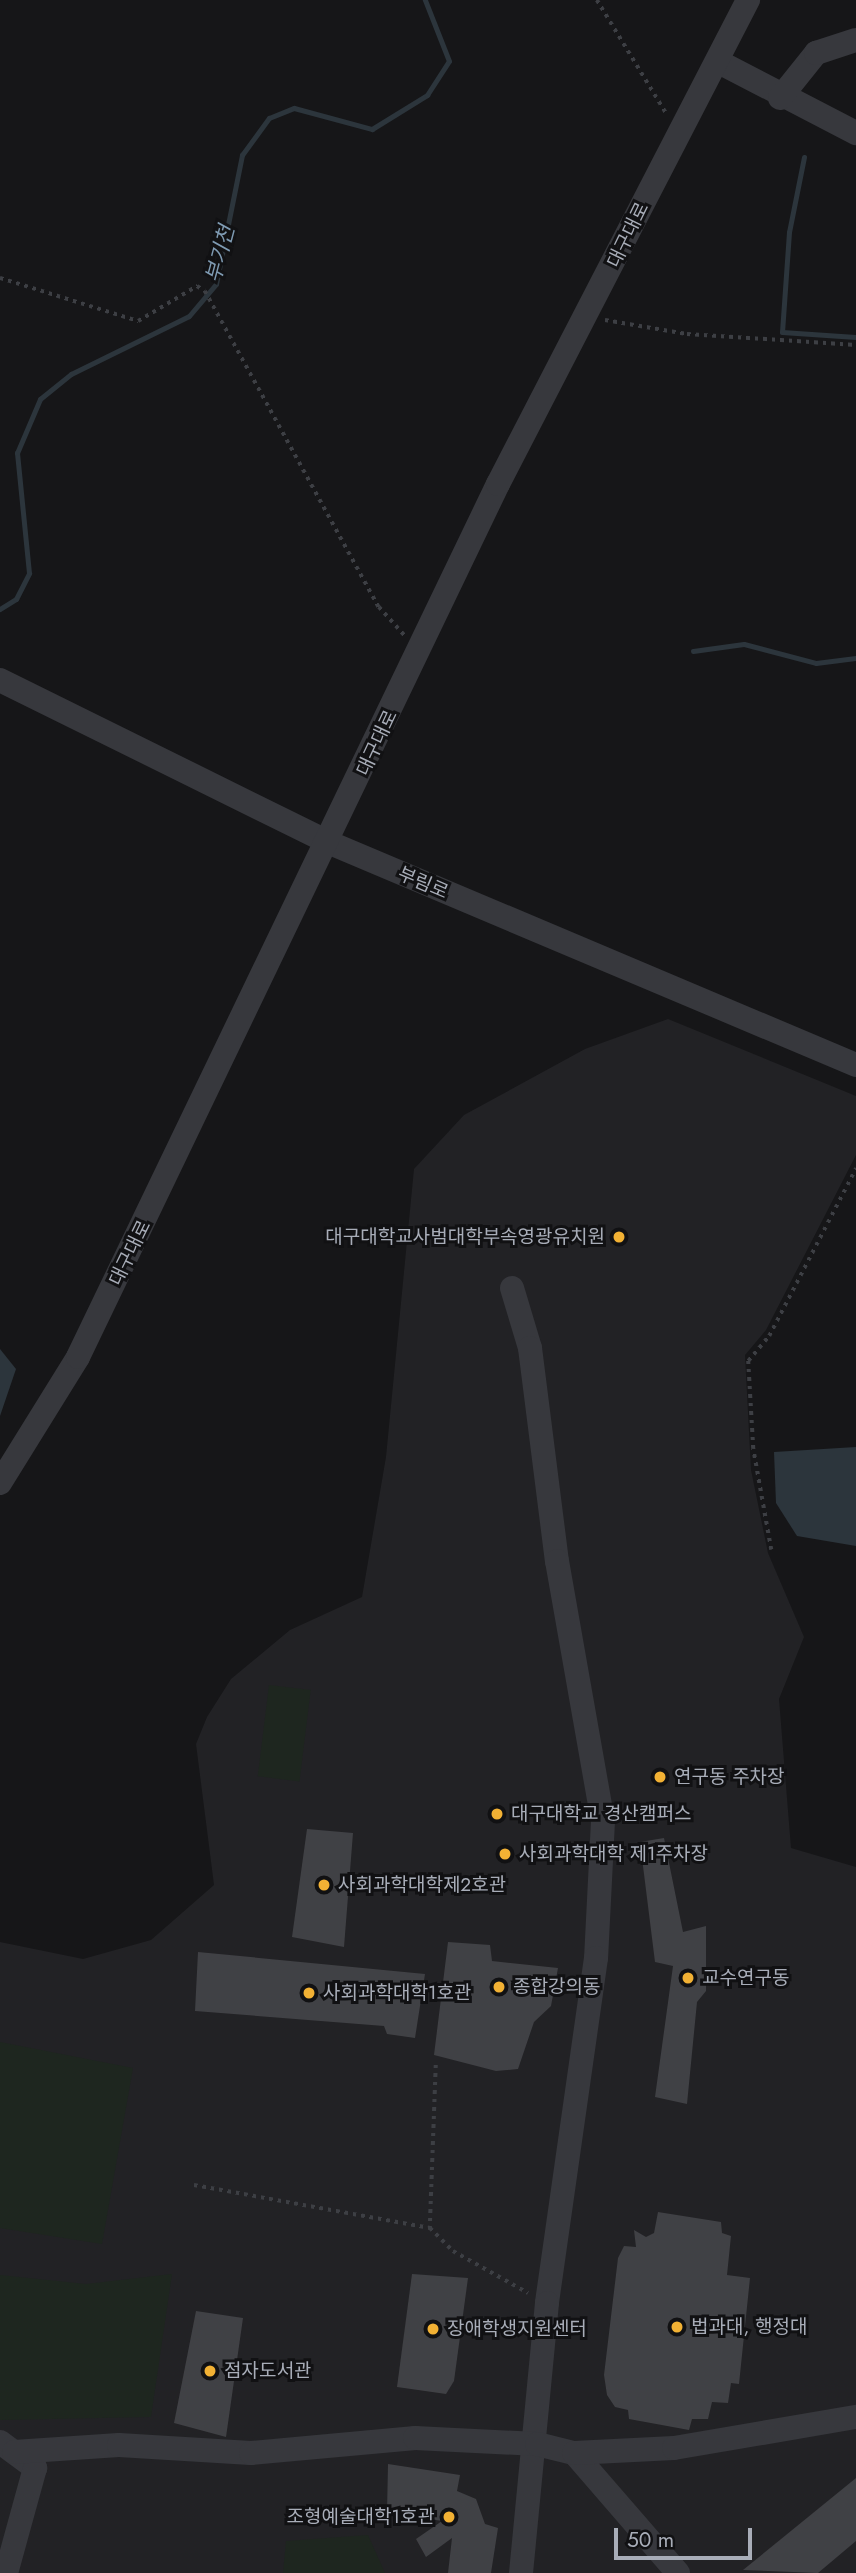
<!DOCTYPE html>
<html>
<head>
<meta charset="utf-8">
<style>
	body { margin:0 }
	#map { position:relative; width:856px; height:2573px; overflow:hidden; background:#161618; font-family:Jost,"Noto Sans KR",sans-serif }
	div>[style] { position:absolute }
	.built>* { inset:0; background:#222225 }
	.green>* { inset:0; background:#1e261f; transform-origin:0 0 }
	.water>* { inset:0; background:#2c353c }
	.stream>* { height:5px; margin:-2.5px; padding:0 2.5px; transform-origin:2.5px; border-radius:2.5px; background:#2c353c }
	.building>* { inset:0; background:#404145 }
	.path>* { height:3.5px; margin-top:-1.75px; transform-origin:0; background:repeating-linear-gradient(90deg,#3d3f44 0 3.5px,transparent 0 8.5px) }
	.minor>* { height:24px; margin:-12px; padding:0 12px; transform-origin:12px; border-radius:12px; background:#37383d }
	.dots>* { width:19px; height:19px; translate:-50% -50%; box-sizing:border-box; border:4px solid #111113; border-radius:50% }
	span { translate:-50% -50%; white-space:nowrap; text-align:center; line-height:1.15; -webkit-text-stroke:6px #111113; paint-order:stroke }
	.street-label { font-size:19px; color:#a8adb8 }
	.poi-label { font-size:19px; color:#a8adb8 }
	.right { translate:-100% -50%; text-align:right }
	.left { translate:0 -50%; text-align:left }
	.water-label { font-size:21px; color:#7f9bb3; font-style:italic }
	.scale { position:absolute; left:614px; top:2528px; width:138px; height:32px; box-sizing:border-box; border:4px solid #a8adb8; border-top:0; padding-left:9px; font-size:21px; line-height:24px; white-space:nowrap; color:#a8adb8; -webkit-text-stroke:5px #111113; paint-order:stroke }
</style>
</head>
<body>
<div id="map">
	<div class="built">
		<div style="clip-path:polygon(668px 1019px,856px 1096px,856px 1155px,766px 1330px,745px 1355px,751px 1470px,768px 1553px,804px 1637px,779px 1699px,791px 1848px,856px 1867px,856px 2573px,0 2573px,0 1942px,83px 1959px,151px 1940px,214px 1885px,196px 1744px,207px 1717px,231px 1679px,290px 1630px,362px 1597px,386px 1457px,414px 1169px,464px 1115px,585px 1049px)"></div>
	</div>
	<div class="green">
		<div style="left:269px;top:1685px;width:42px;height:92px;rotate:7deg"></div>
		<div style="clip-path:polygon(0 2042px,133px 2068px,102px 2244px,0 2228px)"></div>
		<div style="clip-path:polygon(172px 2274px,151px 2417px,0 2420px,0 2275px,86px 2284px)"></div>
		<div style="clip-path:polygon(368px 2535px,385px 2573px,283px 2573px,286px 2541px)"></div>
	</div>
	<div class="water">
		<div style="clip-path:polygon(0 1349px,16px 1369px,0 1416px)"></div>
		<div style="clip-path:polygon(856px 1447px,856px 1546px,797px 1536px,776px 1503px,774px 1452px)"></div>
	</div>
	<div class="stream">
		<div style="left:804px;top:157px;width:76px;rotate:101.3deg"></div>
		<div style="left:789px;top:232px;width:100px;rotate:94deg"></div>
		<div style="left:782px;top:332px;width:74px;rotate:3.9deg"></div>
		<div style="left:0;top:609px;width:19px;rotate:-32deg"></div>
		<div style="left:16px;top:599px;width:29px;rotate:-63deg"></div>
		<div style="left:29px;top:573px;width:121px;rotate:-95.7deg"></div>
		<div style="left:17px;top:453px;width:59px;rotate:-66.9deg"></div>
		<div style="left:40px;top:399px;width:40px;rotate:-39deg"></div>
		<div style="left:71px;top:374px;width:131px;rotate:-26.2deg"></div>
		<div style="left:189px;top:316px;width:42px;rotate:-49.8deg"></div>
		<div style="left:216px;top:284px;width:132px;rotate:-78.6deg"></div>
		<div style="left:242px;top:155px;width:46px;rotate:-53.9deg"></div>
		<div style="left:269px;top:118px;width:27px;rotate:-22deg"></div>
		<div style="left:294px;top:108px;width:81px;rotate:15.1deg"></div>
		<div style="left:372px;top:129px;width:65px;rotate:-31.7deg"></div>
		<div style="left:427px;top:95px;width:40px;rotate:-57.1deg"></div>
		<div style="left:449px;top:61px;width:66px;rotate:-111.5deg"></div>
		<div style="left:693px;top:651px;width:51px;rotate:-7.8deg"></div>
		<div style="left:744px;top:644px;width:74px;rotate:14.8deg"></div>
		<div style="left:816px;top:663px;width:40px;rotate:-7.1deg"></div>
	</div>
	<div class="building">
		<div style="clip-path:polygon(307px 1829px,353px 1833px,344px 1947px,292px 1937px)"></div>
		<div style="clip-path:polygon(664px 1838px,683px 1932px,706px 1926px,706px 1991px,697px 2002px,687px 2104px,655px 2097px,673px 1966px,655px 1962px,640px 1842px)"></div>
		<div style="clip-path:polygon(448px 1942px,490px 1945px,492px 1961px,558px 1968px,551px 2006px,534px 2022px,518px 2069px,496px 2071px,434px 2055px)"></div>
		<div style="clip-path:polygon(198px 1952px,425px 1974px,415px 2038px,387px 2034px,384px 2026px,195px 2011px)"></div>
		<div style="clip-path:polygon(658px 2212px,721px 2222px,722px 2233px,731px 2236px,727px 2275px,750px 2278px,739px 2384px,731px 2383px,728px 2403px,712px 2402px,708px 2419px,692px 2419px,689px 2430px,629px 2419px,628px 2410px,615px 2407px,607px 2395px,604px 2375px,618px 2258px,624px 2246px,636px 2247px,634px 2230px,646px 2237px,654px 2233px)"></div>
		<div style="clip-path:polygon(412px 2274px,468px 2278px,454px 2381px,446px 2394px,397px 2387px)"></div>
		<div style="clip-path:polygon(196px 2311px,243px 2318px,226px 2437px,174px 2423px)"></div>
		<div style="clip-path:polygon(388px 2464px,460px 2475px,457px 2491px,476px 2499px,485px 2524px,498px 2528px,491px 2573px,448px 2573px,452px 2538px,426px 2557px,416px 2539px,442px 2521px,387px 2512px)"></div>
		<div style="clip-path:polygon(856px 2478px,856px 2541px,818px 2573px,743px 2570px)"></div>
	</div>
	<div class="path">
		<div style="left:597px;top:0;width:132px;rotate:58.6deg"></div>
		<div style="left:0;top:278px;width:145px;rotate:17.3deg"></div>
		<div style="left:138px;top:321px;width:69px;rotate:-30.7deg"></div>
		<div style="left:197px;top:286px;width:9px;rotate:32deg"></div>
		<div style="left:205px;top:291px;width:361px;rotate:61.2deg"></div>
		<div style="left:379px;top:607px;width:38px;rotate:48deg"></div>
		<div style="left:605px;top:320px;width:83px;rotate:9.7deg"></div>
		<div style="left:687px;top:334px;width:169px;rotate:3.7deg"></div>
		<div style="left:771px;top:1550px;width:103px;rotate:-100.1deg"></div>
		<div style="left:753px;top:1449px;width:88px;rotate:-93.3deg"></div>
		<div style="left:748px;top:1361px;width:33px;rotate:-50deg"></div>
		<div style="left:769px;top:1336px;width:189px;rotate:-62.6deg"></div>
		<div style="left:436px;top:2065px;width:163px;rotate:92.1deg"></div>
		<div style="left:430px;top:2228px;width:33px;rotate:45deg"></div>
		<div style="left:453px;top:2251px;width:86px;rotate:29.2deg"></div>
		<div style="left:194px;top:2185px;width:240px;rotate:10.3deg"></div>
	</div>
	<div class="minor">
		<div style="left:717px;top:61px;width:157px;rotate:27.4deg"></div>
		<div style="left:780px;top:98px;width:58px;rotate:-51.3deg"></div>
		<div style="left:816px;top:53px;width:42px;rotate:-18deg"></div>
		<div style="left:0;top:680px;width:368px;rotate:26.3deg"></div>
		<div style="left:330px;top:843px;width:571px;rotate:22.88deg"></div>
		<div style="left:512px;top:1288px;width:63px;rotate:73.3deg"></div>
		<div style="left:530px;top:1348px;width:215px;rotate:82.8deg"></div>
		<div style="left:557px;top:1561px;width:264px;rotate:80deg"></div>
		<div style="left:603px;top:1821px;width:137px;rotate:92.9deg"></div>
		<div style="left:596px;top:1958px;width:348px;rotate:98.1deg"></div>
		<div style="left:547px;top:2303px;width:271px;rotate:95.5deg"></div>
		<div style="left:0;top:1483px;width:148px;rotate:-58.2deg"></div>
		<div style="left:78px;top:1357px;width:969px;rotate:-64.31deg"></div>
		<div style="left:498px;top:484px;width:545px;rotate:-62.68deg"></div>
		<div style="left:0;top:2442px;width:44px;rotate:36.6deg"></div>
		<div style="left:35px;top:2468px;width:109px;rotate:105.4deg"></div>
		<div style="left:14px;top:2452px;width:105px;rotate:-3.8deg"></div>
		<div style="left:119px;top:2445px;width:132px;rotate:3.5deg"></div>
		<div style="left:251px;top:2453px;width:165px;rotate:-5.2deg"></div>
		<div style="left:415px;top:2438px;width:122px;rotate:2.8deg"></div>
		<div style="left:537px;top:2444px;width:38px;rotate:14deg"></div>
		<div style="left:574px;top:2453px;width:159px;rotate:49.1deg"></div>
		<div style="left:574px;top:2453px;width:100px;rotate:-2.9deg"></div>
		<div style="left:674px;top:2448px;width:185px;rotate:-9.7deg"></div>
	</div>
	<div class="dots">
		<div style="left:619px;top:1237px;background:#f2b134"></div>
		<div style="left:660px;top:1777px;background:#f2b134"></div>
		<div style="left:497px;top:1814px;background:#f2b134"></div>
		<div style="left:505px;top:1854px;background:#f2b134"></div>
		<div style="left:324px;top:1885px;background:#f2b134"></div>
		<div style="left:688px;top:1978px;background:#f2b134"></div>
		<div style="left:499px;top:1987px;background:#f2b134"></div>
		<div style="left:309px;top:1993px;background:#f2b134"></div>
		<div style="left:677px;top:2327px;background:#f2b134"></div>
		<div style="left:433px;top:2329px;background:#f2b134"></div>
		<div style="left:210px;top:2371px;background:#f2b134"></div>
		<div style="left:449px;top:2517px;background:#f2b134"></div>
	</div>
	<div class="street-label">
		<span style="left:628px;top:235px;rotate:-64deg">대구대로</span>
		<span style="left:377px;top:743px;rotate:-65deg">대구대로</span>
		<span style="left:423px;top:883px;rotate:23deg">부림로</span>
		<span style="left:130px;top:1253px;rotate:-64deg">대구대로</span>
	</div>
	<div class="poi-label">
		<span class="right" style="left:605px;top:1237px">대구대학교사범대학부속영광유치원</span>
		<span class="left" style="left:674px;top:1777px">연구동 주차장</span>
		<span class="left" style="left:511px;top:1814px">대구대학교 경산캠퍼스</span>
		<span class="left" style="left:519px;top:1854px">사회과학대학 제1주차장</span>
		<span class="left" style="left:338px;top:1885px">사회과학대학제2호관</span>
		<span class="left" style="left:702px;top:1978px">교수연구동</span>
		<span class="left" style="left:513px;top:1987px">종합강의동</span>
		<span class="left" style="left:323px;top:1993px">사회과학대학1호관</span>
		<span class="left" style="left:691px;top:2327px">법과대, 행정대</span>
		<span class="left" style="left:447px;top:2329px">장애학생지원센터</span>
		<span class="left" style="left:224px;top:2371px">점자도서관</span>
		<span class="right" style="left:435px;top:2517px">조형예술대학1호관</span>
	</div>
	<div class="water-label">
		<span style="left:220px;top:254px;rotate:-75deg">부기천</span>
	</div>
	<div class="scale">50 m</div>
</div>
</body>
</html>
